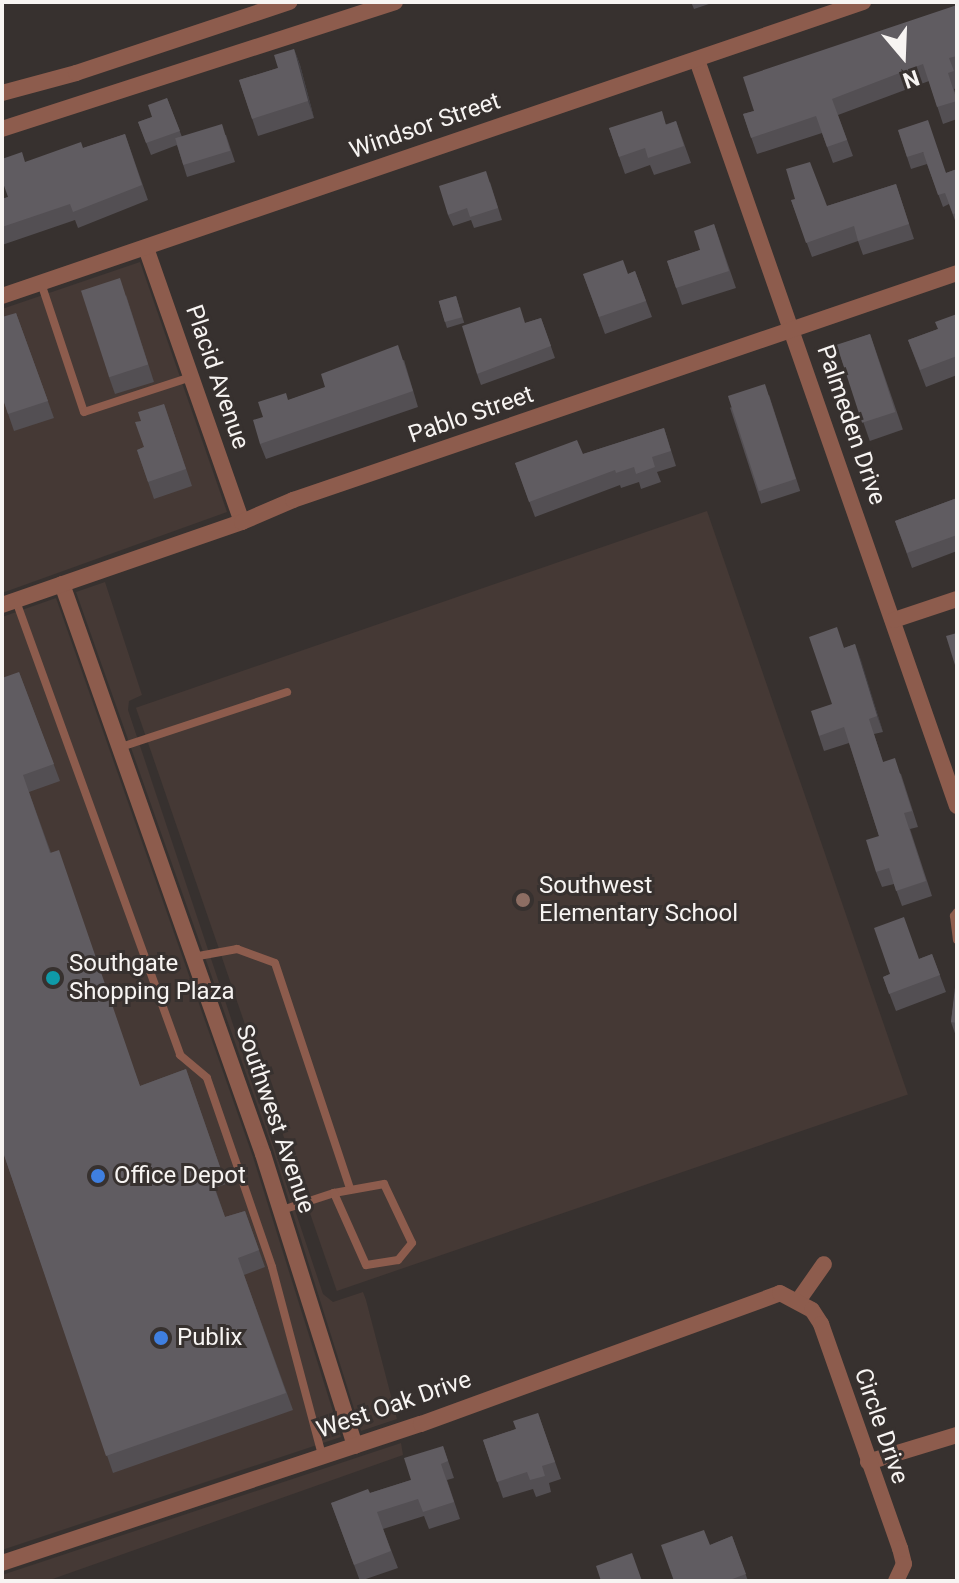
<!DOCTYPE html>
<html>
<head>
<meta charset="utf-8">
<style>
	body { margin:0 }
	#map { position:relative; width:959px; height:1583px; overflow:hidden; background:#37312f; font-family:Roboto,sans-serif }
	div>[style] { position:absolute }
	.built>* { inset:0; background:#453935; transform-origin:0 0 }
	.service>* { height:8px; margin:-4px; padding:0 4px; transform-origin:4px; border-radius:4px; background:#8d5c4d }
	.minor>* { height:16px; margin:-8px; padding:0 8px; transform-origin:8px; border-radius:8px; background:#8d5c4d }
	.wall>* { inset:0; background:#534f53; transform-origin:0 0 }
	.shaded-wall>* { inset:0; background:#434044 }
	.building>* { inset:0; background:#605c61; transform-origin:0 0 }
	.dots>* { width:22px; height:22px; translate:-50% -50%; box-sizing:border-box; border:4px solid #37312f; border-radius:50% }
	span { translate:-50% -50%; white-space:nowrap; text-align:center; line-height:1.15; -webkit-text-stroke:6px #37312f; paint-order:stroke }
	.street-label { font-size:24px; color:#f7f4f2 }
	.poi-label { font-size:24px; color:#f7f4f2 }
	.left { translate:0 -50%; text-align:left }
	.frame { position:absolute; inset:0; border:4px solid #f7f4f2; pointer-events:none }
	.north { position:absolute; left:863px; top:16px; width:80px; height:80px; -webkit-text-stroke:6px #37312f; paint-order:stroke; rotate:161deg; font-size:22px; font-weight:700; line-height:32px; text-align:center; color:#f7f4f2 }
	.north::after { content:''; display:block; margin:auto; width:28px; height:36px; background:#f7f4f2; clip-path:polygon(50% 0,100% 100%,50% 72%,0 100%) }
</style>
</head>
<body>
<div id="map">
	<div class="built">
		<div style="clip-path:polygon(140px 262px,227px 512px,2px 593px,2px 309px)"></div>
		<div style="left:707px;top:511px;width:617px;height:604px;rotate:71deg"></div>
		<div style="clip-path:polygon(105px 582px,142px 695px,129px 701px,128px 710px,323px 1294px,333px 1302px,363px 1292px,366px 1300px,397px 1419px,361px 1431px,273px 1150px,76px 592px)"></div>
		<div style="clip-path:polygon(56px 598px,253px 1157px,341px 1437px,2px 1550px,2px 617px)"></div>
		<div style="clip-path:polygon(401px 1443px,403px 1455px,47px 1581px,2px 1581px,2px 1575px)"></div>
	</div>
	<div class="service">
		<div style="left:41px;top:283px;width:136px;rotate:71.6deg"></div>
		<div style="left:84px;top:412px;width:113px;rotate:-18.1deg"></div>
		<div style="left:16px;top:601px;width:483px;rotate:70.1deg"></div>
		<div style="left:180px;top:1055px;width:35px;rotate:40deg"></div>
		<div style="left:207px;top:1078px;width:200px;rotate:71deg"></div>
		<div style="left:272px;top:1267px;width:195px;rotate:75.1deg"></div>
		<div style="left:121px;top:747px;width:175px;rotate:-18.3deg"></div>
		<div style="left:957px;top:912px;width:5px;rotate:127deg"></div>
		<div style="left:954px;top:916px;width:24px;rotate:83deg"></div>
		<div style="left:193px;top:957px;width:45px;rotate:-10.3deg"></div>
		<div style="left:237px;top:949px;width:40px;rotate:20.2deg"></div>
		<div style="left:275px;top:963px;width:238px;rotate:71.6deg"></div>
		<div style="left:282px;top:1210px;width:55px;rotate:-18.1deg"></div>
		<div style="left:334px;top:1193px;width:51px;rotate:-10.2deg"></div>
		<div style="left:384px;top:1184px;width:65px;rotate:64.6deg"></div>
		<div style="left:412px;top:1243px;width:22px;rotate:129deg"></div>
		<div style="left:398px;top:1260px;width:32px;rotate:171deg"></div>
		<div style="left:366px;top:1265px;width:79px;rotate:-114deg"></div>
	</div>
	<div class="minor">
		<div style="left:697px;top:60px;width:790px;rotate:70.79deg"></div>
		<div style="left:2px;top:93px;width:77px;rotate:-15.1deg"></div>
		<div style="left:76px;top:73px;width:225px;rotate:-18.4deg"></div>
		<div style="left:2px;top:129px;width:413px;rotate:-17.9deg"></div>
		<div style="left:146px;top:248px;width:290px;rotate:70.7deg"></div>
		<div style="left:2px;top:296px;width:910px;rotate:-18.85deg"></div>
		<div style="left:62px;top:584px;width:604px;rotate:70.58deg"></div>
		<div style="left:263px;top:1154px;width:306px;rotate:72.5deg"></div>
		<div style="left:2px;top:605px;width:254px;rotate:-19.1deg"></div>
		<div style="left:242px;top:522px;width:56px;rotate:-23.3deg"></div>
		<div style="left:293px;top:500px;width:702px;rotate:-18.87deg"></div>
		<div style="left:894px;top:620px;width:66px;rotate:-18.4deg"></div>
		<div style="left:798px;top:1301px;width:45px;rotate:-54.9deg"></div>
		<div style="left:868px;top:1462px;width:93px;rotate:-16.9deg"></div>
		<div style="left:2px;top:1563px;width:441px;rotate:-18.4deg"></div>
		<div style="left:421px;top:1424px;width:382px;rotate:-20deg"></div>
		<div style="left:780px;top:1293px;width:36px;rotate:28deg"></div>
		<div style="left:812px;top:1310px;width:17px;rotate:57deg"></div>
		<div style="left:821px;top:1324px;width:238px;rotate:70.6deg"></div>
		<div style="left:900px;top:1548px;width:16px;rotate:76deg"></div>
		<div style="left:904px;top:1564px;width:19px;rotate:115deg"></div>
	</div>
	<div class="wall">
		<div style="clip-path:polygon(691px 2px,715px 2px,694px 9px)"></div>
		<div style="clip-path:polygon(957px 5px,957px 74px,955px 74px,957px 79px,957px 88px,954px 89px,957px 99px,957px 119px,943px 124px,929px 81px,838px 115px,853px 156px,833px 163px,822px 133px,757px 154px,743px 114px,754px 111px)"></div>
		<div style="clip-path:polygon(294px 49px,300px 65px,314px 118px,258px 136px,239px 80px,278px 68px)"></div>
		<div style="clip-path:polygon(167px 98px,182px 137px,226px 135px,235px 162px,187px 177px,177px 145px,151px 155px,138px 122px,152px 117px)"></div>
		<div style="clip-path:polygon(676px 121px,691px 163px,654px 175px,650px 165px,625px 174px,609px 128px,667px 124px)"></div>
		<div style="clip-path:polygon(898px 130px,946px 173px,957px 169px,957px 226px,949px 204px,943px 207px,927px 164px,911px 169px)"></div>
		<div style="clip-path:polygon(125px 134px,148px 200px,78px 228px,75px 220px,2px 245px,2px 199px,8px 197px,26px 162px,83px 148px)"></div>
		<div style="clip-path:polygon(490px 182px,502px 220px,474px 228px,471px 220px,453px 226px,448px 215px)"></div>
		<div style="clip-path:polygon(896px 184px,914px 239px,863px 255px,858px 241px,812px 257px,791px 200px,827px 206px)"></div>
		<div style="clip-path:polygon(714px 224px,736px 288px,682px 305px,667px 261px,700px 250px)"></div>
		<div style="clip-path:polygon(635px 271px,652px 317px,605px 334px,583px 274px,628px 274px)"></div>
		<div style="clip-path:polygon(126px 295px,154px 382px,115px 394px,109px 377px)"></div>
		<div style="left:456px;top:296px;width:28px;height:18px;rotate:73deg"></div>
		<div style="clip-path:polygon(16px 313px,54px 418px,14px 431px,2px 396px)"></div>
		<div style="clip-path:polygon(957px 314px,957px 375px,926px 387px,908px 340px,938px 329px)"></div>
		<div style="clip-path:polygon(541px 318px,555px 358px,481px 385px,477px 374px,525px 323px)"></div>
		<div style="left:870px;top:334px;width:101px;height:35px;rotate:71deg"></div>
		<div style="clip-path:polygon(404px 360px,418px 407px,266px 459px,260px 444px,263px 417px,289px 400px)"></div>
		<div style="left:769px;top:395px;width:101px;height:41px;rotate:72deg"></div>
		<div style="clip-path:polygon(164px 404px,192px 486px,154px 499px,137px 450px,144px 447px,141px 421px)"></div>
		<div style="clip-path:polygon(664px 428px,676px 466px,657px 472px,661px 482px,641px 489px,639px 482px,621px 488px,620px 485px,535px 517px,515px 463px,583px 454px)"></div>
		<div style="clip-path:polygon(957px 498px,957px 551px,912px 568px,895px 521px)"></div>
		<div style="clip-path:polygon(855px 644px,883px 732px,874px 734px,883px 762px,901px 774px,918px 827px,910px 829px,932px 896px,902px 906px,894px 884px,882px 887px,876px 872px,879px 836px,849px 743px,824px 751px,819px 736px,832px 704px,844px 648px)"></div>
		<div style="clip-path:polygon(19px 672px,60px 781px,29px 792px,51px 853px,140px 1086px,186px 1069px,226px 1184px,215px 1188px,225px 1217px,245px 1211px,265px 1267px,244px 1275px,293px 1410px,113px 1473px,2px 1149px)"></div>
		<div style="clip-path:polygon(932px 954px,946px 992px,896px 1011px,883px 977px,890px 974px,919px 959px)"></div>
		<div style="clip-path:polygon(957px 979px,957px 1039px,951px 1022px)"></div>
		<div style="clip-path:polygon(538px 1413px,561px 1479px,549px 1483px,551px 1492px,536px 1497px,533px 1489px,503px 1498px,483px 1440px,516px 1429px)"></div>
		<div style="clip-path:polygon(443px 1446px,454px 1478px,447px 1480px,460px 1519px,429px 1529px,424px 1516px,383px 1529px,398px 1568px,360px 1581px,331px 1503px,370px 1493px,411px 1480px)"></div>
		<div style="clip-path:polygon(732px 1536px,748px 1581px,674px 1581px,710px 1545px)"></div>
	</div>
	<div class="shaded-wall">
		<div style="clip-path:polygon(294px 49px,300px 65px,314px 118px,308px 101px)"></div>
		<div style="clip-path:polygon(855px 644px,861px 660px,883px 732px,877px 716px)"></div>
	</div>
	<div class="building">
		<div style="clip-path:polygon(957px 5px,957px 56px,949px 58px,954px 71px,948px 73px,957px 101px,937px 107px,923px 64px,832px 99px,847px 140px,827px 147px,816px 116px,751px 138px,743px 114px,754px 111px,743px 77px)"></div>
		<div style="clip-path:polygon(294px 49px,308px 101px,252px 119px,239px 80px,278px 68px,274px 55px)"></div>
		<div style="clip-path:polygon(167px 98px,180px 131px,146px 143px,138px 122px,152px 117px,148px 105px)"></div>
		<div style="clip-path:polygon(662px 111px,666px 125px,676px 121px,684px 146px,648px 158px,645px 148px,619px 157px,609px 128px)"></div>
		<div style="clip-path:polygon(928px 120px,946px 173px,957px 169px,957px 213px,953px 214px,945px 193px,938px 195px,923px 152px,907px 157px,898px 130px)"></div>
		<div style="left:222px;top:124px;width:28px;height:49px;rotate:73deg"></div>
		<div style="clip-path:polygon(125px 134px,142px 185px,73px 212px,70px 204px,2px 227px,2px 199px,8px 197px,2px 180px,2px 159px,22px 152px,25px 162px,81px 142px,83px 148px)"></div>
		<div style="clip-path:polygon(810px 162px,827px 206px,896px 184px,909px 224px,858px 241px,854px 226px,806px 243px,791px 200px,795px 199px,786px 169px)"></div>
		<div style="clip-path:polygon(486px 171px,498px 208px,470px 217px,467px 208px,448px 215px,439px 186px)"></div>
		<div style="clip-path:polygon(714px 224px,729px 271px,676px 288px,667px 261px,700px 250px,694px 231px)"></div>
		<div style="clip-path:polygon(623px 260px,628px 274px,635px 271px,646px 301px,599px 317px,583px 274px)"></div>
		<div style="left:120px;top:278px;width:91px;height:41px;rotate:72deg"></div>
		<div style="left:456px;top:296px;width:22px;height:18px;rotate:74deg"></div>
		<div style="clip-path:polygon(520px 307px,525px 323px,541px 318px,551px 346px,477px 374px,462px 326px)"></div>
		<div style="clip-path:polygon(16px 313px,48px 401px,8px 414px,2px 396px,2px 317px)"></div>
		<div style="clip-path:polygon(957px 314px,957px 356px,920px 370px,908px 340px,938px 329px,935px 322px)"></div>
		<div style="left:870px;top:334px;width:82px;height:35px;rotate:72deg"></div>
		<div style="clip-path:polygon(398px 345px,413px 391px,260px 444px,253px 420px,263px 417px,258px 402px,286px 393px,288px 400px,325px 387px,321px 374px)"></div>
		<div style="left:765px;top:384px;width:100px;height:39px;rotate:72deg"></div>
		<div style="clip-path:polygon(164px 404px,186px 469px,148px 482px,137px 450px,144px 447px,135px 422px,141px 421px,138px 412px)"></div>
		<div style="clip-path:polygon(664px 428px,671px 451px,652px 457px,655px 467px,636px 474px,634px 467px,616px 473px,615px 470px,529px 502px,515px 463px,577px 440px,583px 454px)"></div>
		<div style="clip-path:polygon(957px 498px,957px 535px,907px 553px,895px 521px)"></div>
		<div style="clip-path:polygon(837px 627px,844px 648px,855px 644px,877px 716px,869px 719px,883px 762px,895px 758px,912px 811px,904px 813px,926px 881px,896px 891px,889px 868px,876px 872px,866px 840px,879px 836px,844px 727px,819px 736px,811px 711px,832px 704px,809px 637px)"></div>
		<div style="clip-path:polygon(957px 633px,957px 664px,955px 665px,946px 636px)"></div>
		<div style="clip-path:polygon(19px 672px,54px 764px,23px 775px,50px 853px,59px 850px,140px 1086px,186px 1069px,220px 1167px,208px 1171px,225px 1217px,245px 1211px,259px 1250px,238px 1258px,286px 1393px,106px 1456px,2px 1149px,2px 678px)"></div>
		<div style="clip-path:polygon(904px 917px,919px 959px,932px 954px,940px 975px,889px 994px,883px 977px,890px 974px,874px 928px)"></div>
		<div style="clip-path:polygon(956px 979px,957px 979px,957px 1023px,951px 1022px)"></div>
		<div style="clip-path:polygon(538px 1413px,555px 1462px,542px 1466px,545px 1476px,530px 1480px,527px 1472px,497px 1482px,483px 1440px,516px 1429px,513px 1421px)"></div>
		<div style="clip-path:polygon(443px 1446px,448px 1461px,441px 1464px,454px 1502px,423px 1512px,418px 1499px,377px 1512px,391px 1551px,354px 1565px,331px 1503px,368px 1489px,370px 1493px,411px 1480px,404px 1458px)"></div>
		<div style="clip-path:polygon(704px 1530px,710px 1545px,732px 1536px,746px 1574px,727px 1581px,674px 1581px,661px 1545px)"></div>
		<div style="clip-path:polygon(632px 1553px,642px 1581px,601px 1581px,596px 1566px)"></div>
	</div>
	<div class="dots">
		<div style="left:523px;top:900px;background:#8d6e63"></div>
		<div style="left:53px;top:978px;background:#0f9aa8"></div>
		<div style="left:98px;top:1176px;background:#3f7fe0"></div>
		<div style="left:161px;top:1338px;background:#3f7fe0"></div>
	</div>
	<div class="street-label">
		<span style="left:425px;top:126px;rotate:-19deg">Windsor Street</span>
		<span style="left:217px;top:377px;rotate:71deg">Placid Avenue</span>
		<span style="left:471px;top:415px;rotate:-19deg">Pablo Street</span>
		<span style="left:851px;top:425px;rotate:71deg">Palmeden Drive</span>
		<span style="left:275px;top:1119px;rotate:71deg">Southwest Avenue</span>
		<span style="left:394px;top:1405px;rotate:-19deg">West Oak Drive</span>
		<span style="left:881px;top:1426px;rotate:71deg">Circle Drive</span>
	</div>
	<div class="poi-label">
		<span class="left" style="left:539px;top:900px">Southwest<br>Elementary School</span>
		<span class="left" style="left:69px;top:978px">Southgate<br>Shopping Plaza</span>
		<span class="left" style="left:114px;top:1176px">Office Depot</span>
		<span class="left" style="left:177px;top:1338px">Publix</span>
	</div>
	<div class="frame"></div>
	<div class="north">N</div>
</div>
</body>
</html>
